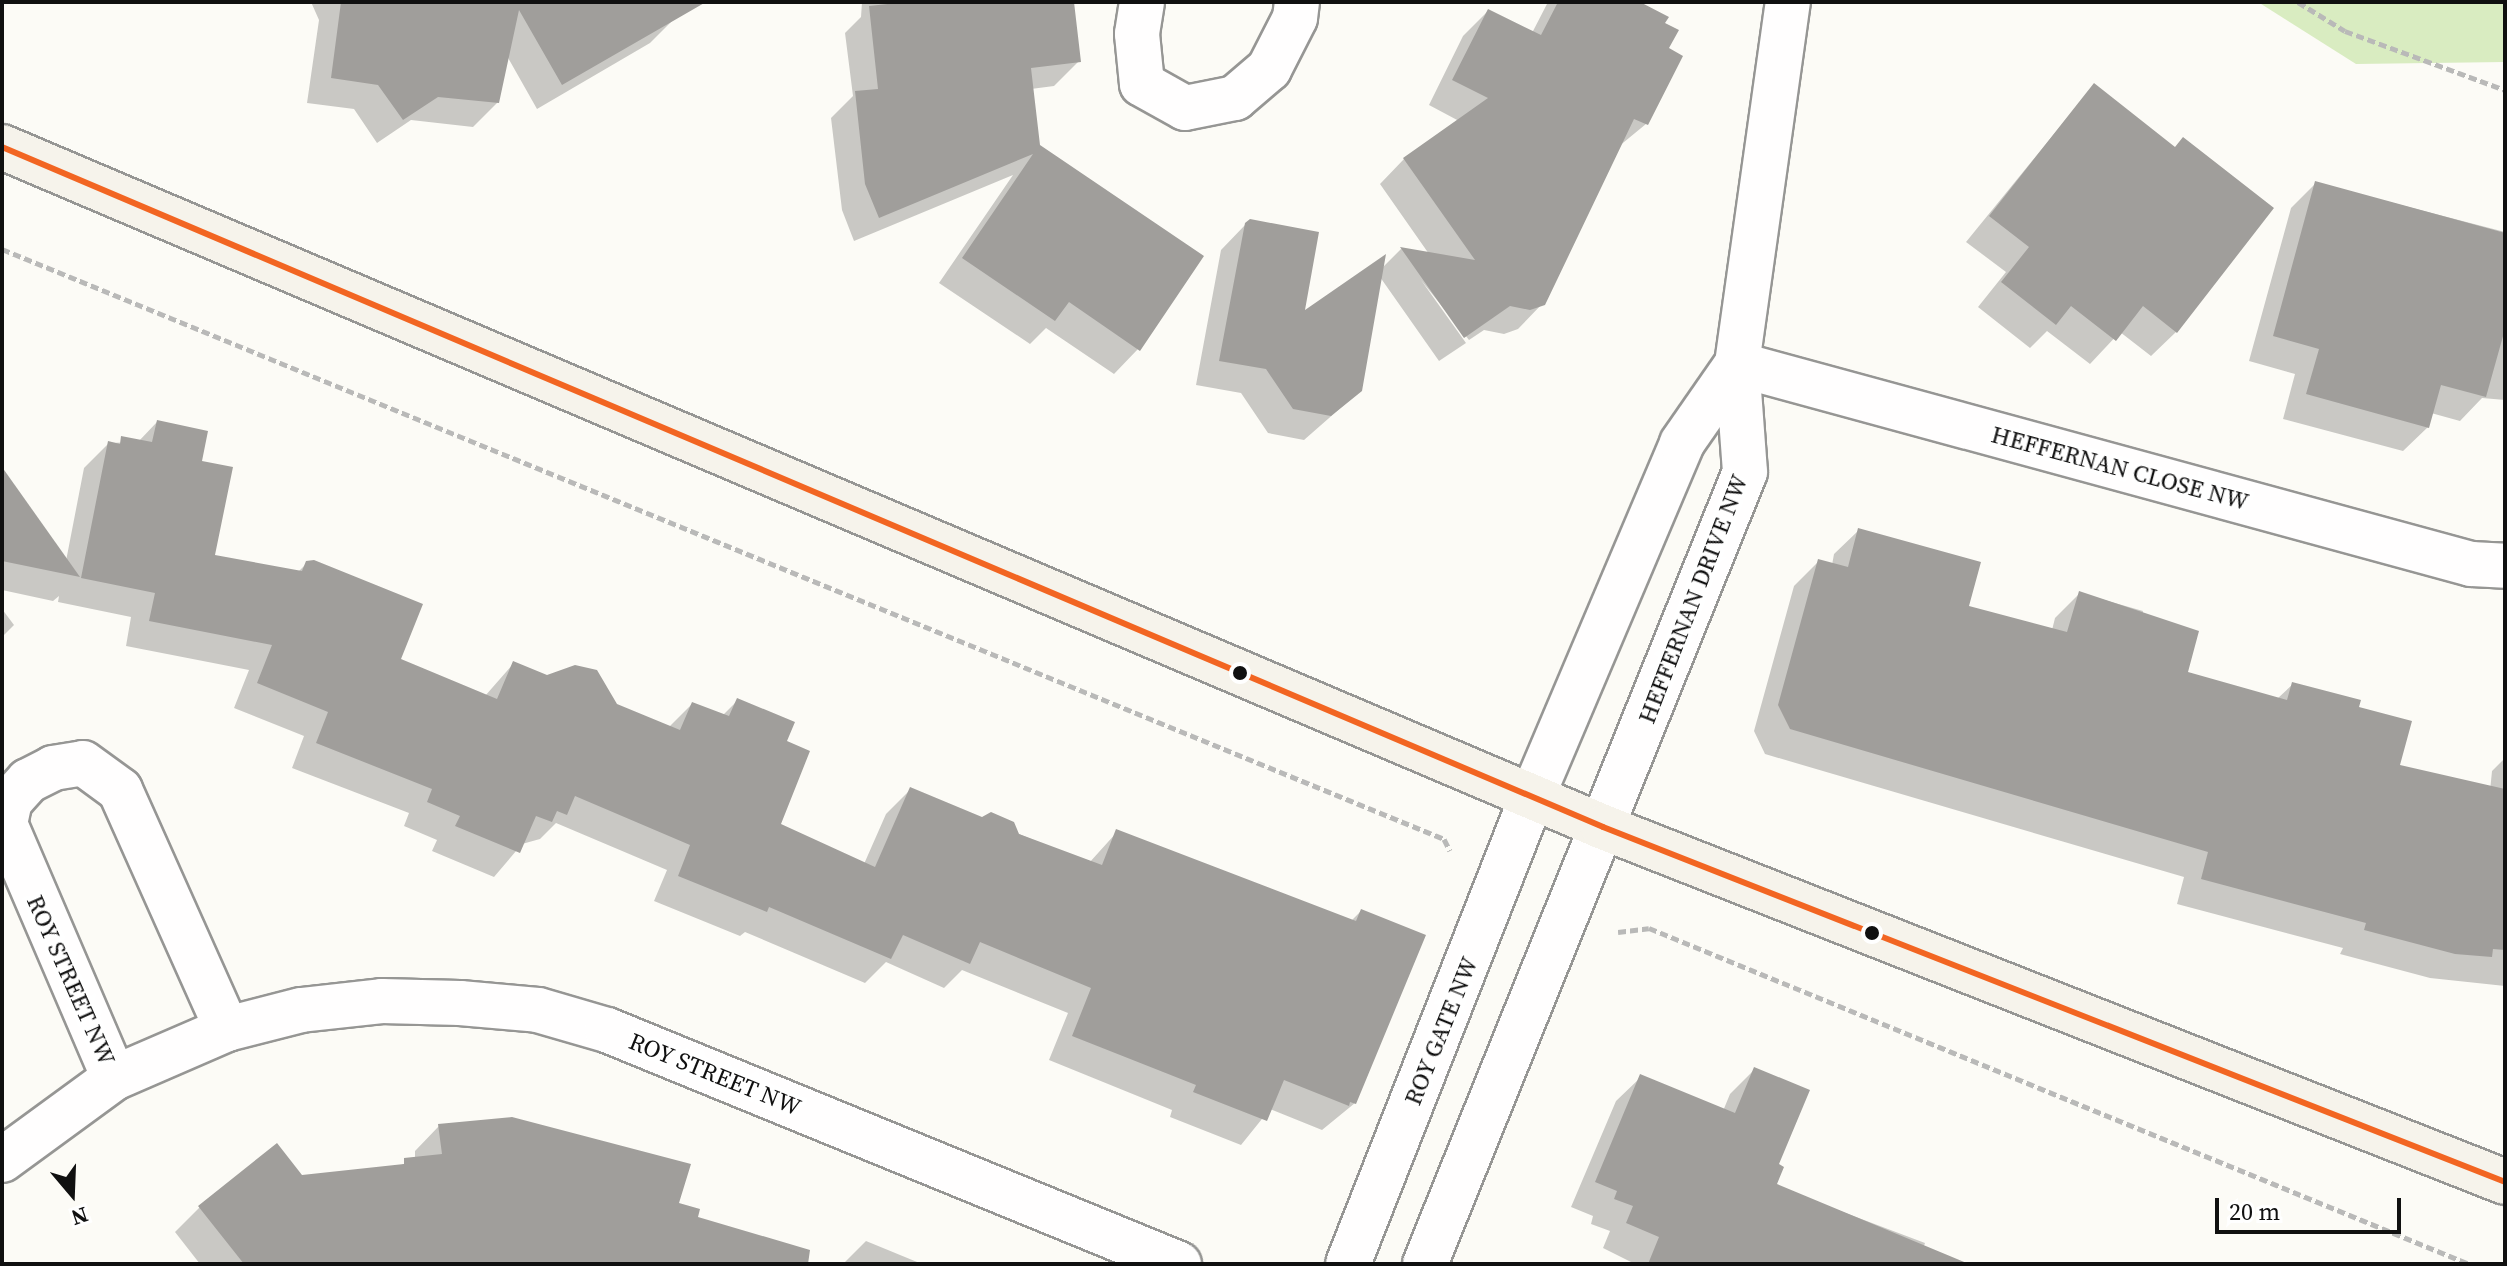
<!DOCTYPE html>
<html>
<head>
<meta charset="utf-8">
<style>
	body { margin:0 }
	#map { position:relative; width:2507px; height:1266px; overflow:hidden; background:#fcfbf6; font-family:"Source Serif 4",serif }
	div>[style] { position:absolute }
	.forest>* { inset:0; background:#d9ecc1 }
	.shadow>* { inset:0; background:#0003 }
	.building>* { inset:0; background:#a09e9b }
	.path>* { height:5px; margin-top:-2.5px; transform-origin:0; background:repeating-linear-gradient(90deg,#b9b9b8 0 8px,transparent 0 12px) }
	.roads { filter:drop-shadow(2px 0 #969694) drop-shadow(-2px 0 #969694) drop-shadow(0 2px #969694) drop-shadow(0 -2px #969694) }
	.street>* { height:44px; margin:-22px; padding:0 22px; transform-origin:22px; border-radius:22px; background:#fffefe }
	.secondary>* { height:44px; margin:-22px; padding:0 22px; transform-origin:22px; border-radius:22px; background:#f6f3eb }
	.bus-1>* { height:6px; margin:-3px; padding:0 3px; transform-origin:3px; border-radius:3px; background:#f26522 }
	.dots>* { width:22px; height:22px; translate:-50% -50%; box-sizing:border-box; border:4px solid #fff; border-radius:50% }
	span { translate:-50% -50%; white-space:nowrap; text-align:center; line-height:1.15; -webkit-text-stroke:8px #fff; paint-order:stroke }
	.street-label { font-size:24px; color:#101010 }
	.frame { position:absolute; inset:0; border:4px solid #101010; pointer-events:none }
	.north { position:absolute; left:32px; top:1154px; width:80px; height:80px; -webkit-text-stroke:6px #fff; paint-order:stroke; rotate:161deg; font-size:22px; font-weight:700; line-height:32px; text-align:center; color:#101010 }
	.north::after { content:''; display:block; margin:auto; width:28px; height:36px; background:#101010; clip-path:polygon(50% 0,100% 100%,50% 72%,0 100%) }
	.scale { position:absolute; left:2215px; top:1198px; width:186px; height:36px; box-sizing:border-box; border:4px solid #101010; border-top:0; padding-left:10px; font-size:24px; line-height:28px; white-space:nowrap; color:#101010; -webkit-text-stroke:6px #fff; paint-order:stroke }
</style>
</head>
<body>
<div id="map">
	<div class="forest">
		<div style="clip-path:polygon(2258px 2px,2505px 2px,2505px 62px,2356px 64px)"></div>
	</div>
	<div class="shadow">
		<div style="clip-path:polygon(311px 2px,666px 2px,675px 18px,650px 43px,537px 109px,507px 56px,498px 102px,473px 127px,411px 120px,377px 143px,354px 109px,307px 103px,319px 20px)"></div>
		<div style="clip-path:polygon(862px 2px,1072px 2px,1079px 61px,1054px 86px,1031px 89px,1038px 146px,1138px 349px,1114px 374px,1046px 328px,1030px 344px,939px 283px,1013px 175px,854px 241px,842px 210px,831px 118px,853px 96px,845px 33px,861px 17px)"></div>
		<div style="clip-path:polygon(1548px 2px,1632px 2px,1662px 24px,1667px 49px,1646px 124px,1618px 147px,1543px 303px,1518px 329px,1504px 334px,1484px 330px,1469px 340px,1421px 280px,1466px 343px,1439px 361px,1380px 277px,1361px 390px,1304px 440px,1268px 433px,1241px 393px,1196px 385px,1221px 250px,1246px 224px,1302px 315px,1382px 268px,1401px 249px,1429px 254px,1380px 184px,1404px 159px,1459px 121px,1429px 105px,1463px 36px,1488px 11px,1532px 33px)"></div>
		<div style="clip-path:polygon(2094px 85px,2176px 332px,2151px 356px,2120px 332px,2090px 364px,2047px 331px,2030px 348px,1978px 307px,2006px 272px,1966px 242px)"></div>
		<div style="clip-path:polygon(2316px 183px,2505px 232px,2505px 400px,2482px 398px,2460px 421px,2431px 413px,2428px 427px,2403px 451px,2283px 419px,2295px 374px,2249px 361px,2291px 208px)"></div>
		<div style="clip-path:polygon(157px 422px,199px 463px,213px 556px,298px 572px,307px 563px,398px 660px,485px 696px,514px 663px,669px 727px,692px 704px,722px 716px,737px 701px,784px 743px,779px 825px,864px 864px,886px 814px,911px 789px,1089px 863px,1117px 832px,1351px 921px,1361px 911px,1355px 1103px,1322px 1130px,1270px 1109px,1241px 1145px,1170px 1117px,1172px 1110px,1049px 1060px,1068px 1013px,962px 970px,944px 988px,886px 962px,865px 983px,745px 932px,740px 936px,654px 901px,667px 870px,556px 823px,540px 839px,522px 844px,494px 877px,432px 851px,437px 840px,404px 826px,409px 813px,292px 768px,304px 736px,234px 708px,249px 670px,126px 646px,131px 617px,58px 602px,59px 596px,53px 601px,2px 590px,2px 485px,66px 561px,84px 468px,109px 443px,138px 442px)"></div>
		<div style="clip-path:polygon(1859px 530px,1967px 607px,2052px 630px,2055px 618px,2080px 593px,2143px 611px,2142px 617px,2185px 674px,2277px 699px,2293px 684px,2357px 708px,2398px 767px,2490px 791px,2492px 771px,2505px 758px,2505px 986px,2430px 978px,2340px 954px,2343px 948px,2177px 904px,2184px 877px,1765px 754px,1754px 731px,1794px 586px,1819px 561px,1832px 565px,1834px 554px)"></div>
		<div style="clip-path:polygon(2px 609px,14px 625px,2px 637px)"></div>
		<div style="clip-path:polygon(1755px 1069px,1777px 1165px,1774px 1186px,1925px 1243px,1918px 1264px,1635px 1264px,1603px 1248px,1610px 1231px,1591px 1224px,1593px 1216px,1571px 1207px,1616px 1101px,1641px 1077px,1723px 1111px,1730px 1094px)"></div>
		<div style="clip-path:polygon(439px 1126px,677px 1204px,695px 1219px,788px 1264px,200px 1264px,175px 1232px,200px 1207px,301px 1177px,397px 1167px,415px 1159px,415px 1151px)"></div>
		<div style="clip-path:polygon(866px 1241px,922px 1264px,843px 1264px)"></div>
	</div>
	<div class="building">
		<div style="clip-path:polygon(341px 2px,706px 2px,562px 85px,519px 10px,499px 103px,438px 97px,403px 120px,378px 85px,331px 78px)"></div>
		<div style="clip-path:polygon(906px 2px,1074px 2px,1081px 62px,1031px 68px,1040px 145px,1204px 256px,1140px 351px,1069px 302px,1055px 321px,962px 258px,1033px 154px,879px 218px,865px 184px,855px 91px,878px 89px,869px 6px)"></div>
		<div style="clip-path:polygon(1558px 2px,1640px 2px,1669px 17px,1665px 23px,1679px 30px,1669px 48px,1683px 56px,1648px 125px,1634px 119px,1545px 305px,1530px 310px,1510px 306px,1464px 338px,1400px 247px,1475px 260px,1403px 158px,1488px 98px,1452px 80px,1488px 9px,1541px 35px)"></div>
		<div style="clip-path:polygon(2094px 83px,2175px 147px,2183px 137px,2274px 208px,2177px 333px,2143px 306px,2116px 341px,2071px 306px,2056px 325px,2001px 282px,2029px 247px,1989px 216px)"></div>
		<div style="clip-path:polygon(2315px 181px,2505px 233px,2505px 329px,2486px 397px,2441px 385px,2429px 428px,2306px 394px,2319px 349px,2273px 336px)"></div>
		<div style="clip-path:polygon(1250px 219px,1319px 232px,1305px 310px,1386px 254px,1362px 391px,1331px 416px,1293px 409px,1266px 369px,1219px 361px,1245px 223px)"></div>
		<div style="clip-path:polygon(157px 420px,208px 431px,202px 461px,233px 467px,215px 555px,302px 571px,306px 561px,314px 560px,423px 604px,401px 659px,497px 699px,513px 661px,547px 675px,575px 665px,597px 670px,617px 704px,680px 730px,692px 702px,729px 716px,737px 698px,795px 722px,787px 741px,810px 751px,781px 824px,875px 867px,910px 787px,982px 817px,991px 812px,1014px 822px,1019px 834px,1102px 865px,1116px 829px,1356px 921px,1361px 909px,1426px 935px,1356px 1104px,1350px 1102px,1349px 1106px,1284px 1080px,1267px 1121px,1193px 1092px,1196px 1085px,1072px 1036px,1091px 988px,980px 942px,970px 964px,903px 935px,891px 959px,769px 907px,767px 912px,678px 876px,690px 845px,575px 796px,567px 815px,557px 811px,552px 822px,536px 816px,520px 853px,455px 826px,460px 816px,427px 802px,432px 789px,316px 743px,328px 712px,257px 683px,272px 645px,149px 621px,155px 593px,81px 578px,108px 441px,120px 444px,121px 436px,152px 442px)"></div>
		<div style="clip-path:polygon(2px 467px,80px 577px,2px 561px)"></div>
		<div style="clip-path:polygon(1858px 528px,1981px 562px,1969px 606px,2067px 632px,2079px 591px,2199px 631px,2188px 672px,2287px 700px,2292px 682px,2361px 700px,2359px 707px,2412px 721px,2400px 765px,2505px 789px,2505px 950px,2493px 949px,2492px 957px,2455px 954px,2364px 930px,2366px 923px,2201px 879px,2208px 852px,1790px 729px,1778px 705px,1818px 559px,1848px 567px)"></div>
		<div style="clip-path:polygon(1754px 1067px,1810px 1090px,1779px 1164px,1784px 1167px,1777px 1184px,1969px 1264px,1648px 1264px,1659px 1237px,1626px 1223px,1633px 1206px,1614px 1199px,1617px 1191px,1595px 1182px,1640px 1074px,1735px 1113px)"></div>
		<div style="clip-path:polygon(512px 1117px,691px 1164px,679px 1203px,700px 1209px,698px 1217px,810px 1250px,808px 1264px,244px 1264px,198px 1206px,277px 1143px,302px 1175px,404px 1164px,404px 1158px,442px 1154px,438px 1124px)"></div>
	</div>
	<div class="path">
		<div style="left:2298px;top:2px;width:55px;rotate:31.7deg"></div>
		<div style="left:2345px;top:31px;width:171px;rotate:20.2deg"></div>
		<div style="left:2px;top:249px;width:1558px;rotate:22.25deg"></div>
		<div style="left:1444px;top:839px;width:13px;rotate:63deg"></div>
		<div style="left:1618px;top:932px;width:31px;rotate:-7deg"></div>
		<div style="left:1649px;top:928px;width:886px;rotate:22.28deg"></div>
	</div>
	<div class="roads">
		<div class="street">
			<div style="left:1142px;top:2px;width:32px;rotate:99deg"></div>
			<div style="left:1137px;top:34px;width:50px;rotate:84.3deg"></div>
			<div style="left:1142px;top:84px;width:49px;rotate:29.2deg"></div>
			<div style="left:1185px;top:108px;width:51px;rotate:-11.3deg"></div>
			<div style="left:1235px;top:98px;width:45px;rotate:-40.5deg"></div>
			<div style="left:1269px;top:69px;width:57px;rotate:-63deg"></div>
			<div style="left:1295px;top:18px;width:16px;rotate:-83deg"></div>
			<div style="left:1737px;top:364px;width:761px;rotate:15.24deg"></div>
			<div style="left:2471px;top:564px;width:34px;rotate:3deg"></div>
			<div style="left:114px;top:1078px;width:276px;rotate:-113.2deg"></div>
			<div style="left:5px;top:824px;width:24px;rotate:-78deg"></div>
			<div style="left:10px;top:801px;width:27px;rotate:-48deg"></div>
			<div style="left:28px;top:781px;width:28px;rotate:-27deg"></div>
			<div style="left:53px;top:768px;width:30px;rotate:-9deg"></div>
			<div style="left:83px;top:763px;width:46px;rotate:36.1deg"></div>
			<div style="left:120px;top:790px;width:262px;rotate:65.9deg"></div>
			<div style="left:2px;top:1160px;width:139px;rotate:-36.2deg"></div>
			<div style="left:114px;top:1078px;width:123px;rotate:-23.4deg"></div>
			<div style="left:227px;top:1029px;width:76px;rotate:-14.4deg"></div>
			<div style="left:301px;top:1010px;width:81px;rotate:-6.3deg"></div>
			<div style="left:382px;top:1001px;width:78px;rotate:1.5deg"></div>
			<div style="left:460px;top:1003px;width:78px;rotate:5.1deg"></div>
			<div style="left:538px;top:1010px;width:72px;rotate:16.2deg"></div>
			<div style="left:607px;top:1030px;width:618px;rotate:22.25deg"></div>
			<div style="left:1348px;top:1264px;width:502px;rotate:-68.5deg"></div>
			<div style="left:1532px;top:797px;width:384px;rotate:-67deg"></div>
			<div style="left:1682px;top:443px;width:96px;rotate:-55.2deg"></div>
			<div style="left:1425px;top:1264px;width:854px;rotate:-68deg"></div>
			<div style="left:1745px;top:472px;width:108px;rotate:-94.2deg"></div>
			<div style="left:1737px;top:364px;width:366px;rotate:-82deg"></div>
		</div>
		<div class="secondary">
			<div style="left:2px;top:147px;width:1739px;rotate:23.01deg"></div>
			<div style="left:1603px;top:827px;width:969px;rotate:21.48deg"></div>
		</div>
	</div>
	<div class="bus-1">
		<div style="left:2px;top:147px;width:1739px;rotate:23.01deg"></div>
		<div style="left:1603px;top:827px;width:969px;rotate:21.48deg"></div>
	</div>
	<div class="dots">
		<div style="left:1240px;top:673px;background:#101010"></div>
		<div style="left:1872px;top:933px;background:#101010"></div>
	</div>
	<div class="street-label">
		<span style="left:2120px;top:468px;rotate:15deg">HEFFERNAN CLOSE NW</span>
		<span style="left:1693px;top:599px;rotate:-69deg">HEFFERNAN DRIVE NW</span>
		<span style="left:71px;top:980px;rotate:66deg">ROY STREET NW</span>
		<span style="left:1441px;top:1031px;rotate:-68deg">ROY GATE NW</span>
		<span style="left:715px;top:1074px;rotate:22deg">ROY STREET NW</span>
	</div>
	<div class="frame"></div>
	<div class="north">N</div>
	<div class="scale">20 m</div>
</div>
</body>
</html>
